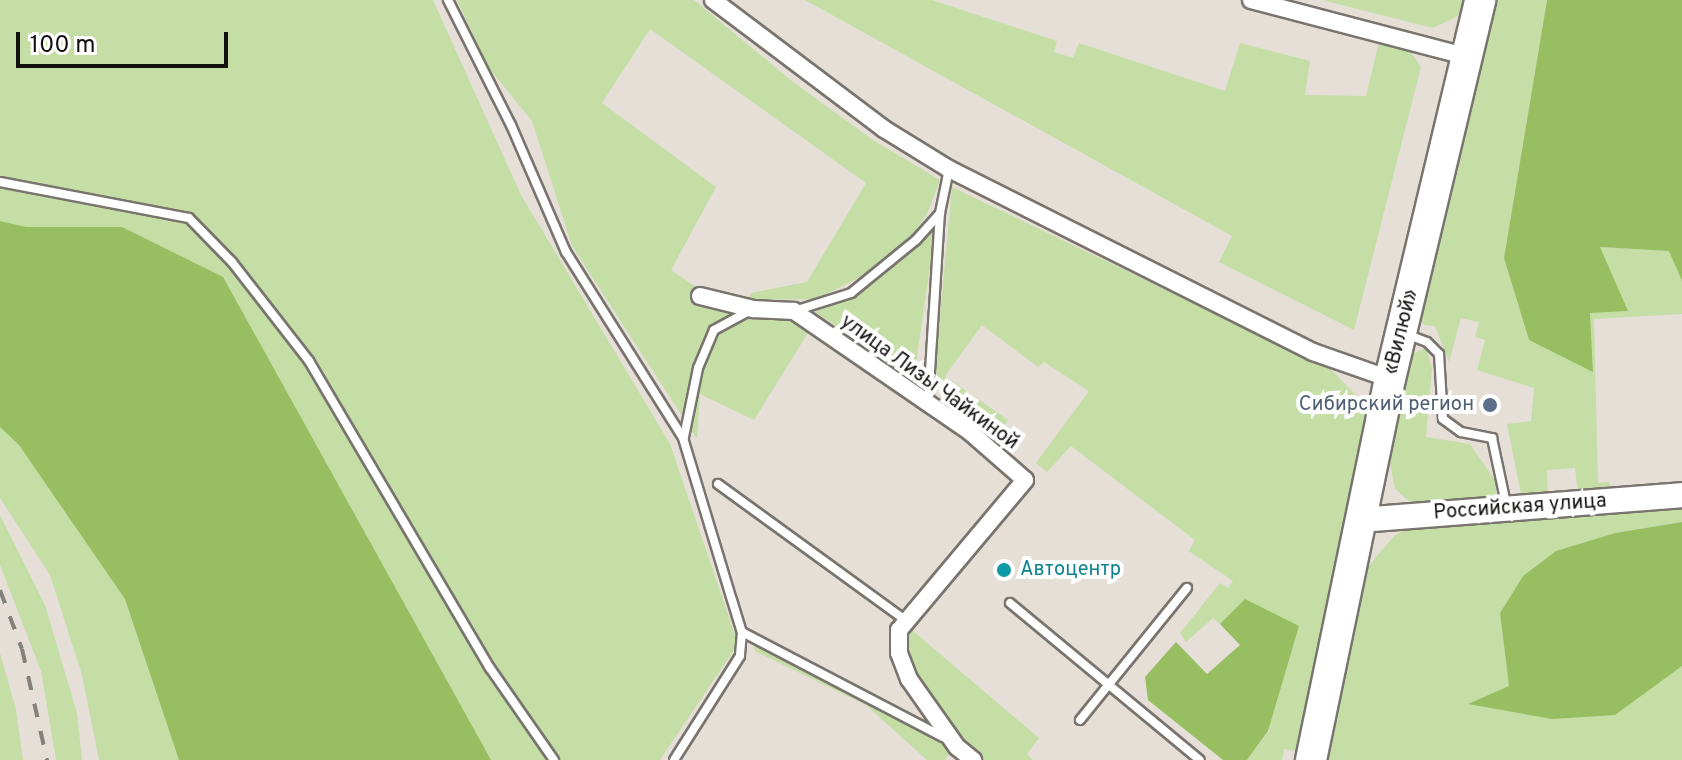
<!DOCTYPE html>
<html>
<head>
<meta charset="utf-8">
<style>
	body { margin:0 }
	#map { position:relative; width:1682px; height:760px; overflow:hidden; background:#e5dfd8; font-family:Overpass,sans-serif }
	div>[style] { position:absolute }
	.green>* { inset:0; background:#c4dea5 }
	.forest>* { inset:0; background:#97be61 }
	.roads { filter:drop-shadow(2px 0 #7a746e) drop-shadow(-2px 0 #7a746e) drop-shadow(0 2px #7a746e) drop-shadow(0 -2px #7a746e) }
	.lane>* { height:8px; margin:-4px; padding:0 4px; transform-origin:4px; border-radius:4px; background:#fff }
	.street>* { height:16px; margin:-8px; padding:0 8px; transform-origin:8px; border-radius:8px; background:#fff }
	.secondary>* { height:24px; margin:-12px; padding:0 12px; transform-origin:12px; border-radius:12px; background:#fff }
	.highway>* { height:30px; margin:-15px; padding:0 15px; transform-origin:15px; border-radius:15px; background:#fff }
	.rail>* { height:4px; margin-top:-2px; transform-origin:0; background:repeating-linear-gradient(90deg,#84807c 0 14px,transparent 0 28px) }
	.dots>* { width:22px; height:22px; translate:-50% -50%; box-sizing:border-box; border:4px solid #fff; border-radius:50% }
	span { translate:-50% -50%; white-space:nowrap; text-align:center; line-height:1.15; -webkit-text-stroke:8px #fff; paint-order:stroke }
	.street-label { font-size:20px; color:#141210 }
	.service-label { font-size:20px; color:#4e5e75 }
	.right { translate:-100% -50%; text-align:right }
	.culture-label { font-size:20px; color:#0d838f }
	.left { translate:0 -50%; text-align:left }
	.scale { position:absolute; left:16px; top:32px; width:212px; height:36px; box-sizing:border-box; border:4px solid #141210; border-top:0; padding-left:10px; font-size:24px; line-height:28px; white-space:nowrap; color:#141210; -webkit-text-stroke:6px #fff; paint-order:stroke }
</style>
</head>
<body>
<div id="map">
	<div class="green">
		<div style="clip-path:polygon(0 0,433px 0,521px 195px,670px 444px,738px 644px,660px 760px,99px 760px,82px 675px,50px 575px,0 498px)"></div>
		<div style="clip-path:polygon(457px 0,694px 0,793px 82px,873px 140px,940px 180px,928px 212px,914px 233px,859px 278px,816px 299px,748px 300px,751px 293px,807px 282px,866px 183px,650px 29px,602px 103px,716px 187px,671px 270px,702px 291px,697px 299px,715px 308px,783px 316px,808px 333px,754px 420px,700px 394px,697px 439px,572px 246px,532px 121px,489px 68px)"></div>
		<div style="clip-path:polygon(805px 0,932px 0,1057px 41px,1054px 52px,1073px 58px,1079px 43px,1225px 91px,1240px 43px,1310px 61px,1305px 95px,1366px 96px,1379px 42px,1410px 51px,1421px 67px,1354px 330px,1219px 262px,1232px 236px)"></div>
		<div style="clip-path:polygon(1322px 0,1463px 0,1458px 16px,1433px 28px)"></div>
		<div style="clip-path:polygon(1493px 0,1547px 0,1504px 258px,1529px 340px,1593px 371px,1590px 312px,1627px 311px,1599px 247px,1670px 251px,1682px 281px,1682px 314px,1594px 319px,1598px 483px,1609px 482px,1610px 491px,1578px 493px,1575px 468px,1547px 470px,1548px 494px,1521px 494px,1507px 424px,1531px 421px,1534px 388px,1477px 370px,1485px 340px,1475px 337px,1479px 322px,1461px 318px,1449px 362px,1435px 326px,1424px 325px,1420px 317px)"></div>
		<div style="clip-path:polygon(952px 187px,1330px 369px,1365px 404px,1368px 417px,1296px 751px,1284px 749px,1282px 760px,1247px 760px,1269px 731px,1245px 599px,1220px 624px,1213px 618px,1186px 642px,1180px 633px,1220px 583px,1228px 588px,1233px 581px,1189px 551px,1195px 540px,1071px 446px,1047px 472px,1036px 463px,1089px 391px,1044px 362px,1038px 367px,982px 325px,945px 376px,1008px 420px,1002px 428px,940px 382px,935px 369px)"></div>
		<div style="clip-path:polygon(936px 225px,914px 377px,815px 312px,864px 290px)"></div>
		<div style="clip-path:polygon(1426px 348px,1432px 369px,1426px 437px,1470px 444px,1497px 483px,1495px 498px,1414px 505px,1395px 489px,1389px 458px,1412px 354px)"></div>
		<div style="clip-path:polygon(1682px 505px,1682px 522px,1615px 533px,1556px 551px,1523px 576px,1500px 613px,1509px 686px,1614px 715px,1682px 666px,1682px 760px,1326px 760px,1366px 569px,1395px 535px,1409px 528px)"></div>
		<div style="clip-path:polygon(0 515px,45px 605px,77px 713px,82px 760px,56px 760px,41px 671px,0 565px)"></div>
		<div style="clip-path:polygon(906px 625px,1039px 738px,1027px 754px,1033px 760px,984px 760px,957px 738px,916px 685px,903px 645px)"></div>
		<div style="clip-path:polygon(754px 645px,886px 708px,952px 750px,945px 760px,927px 760px,866px 705px,755px 651px)"></div>
		<div style="clip-path:polygon(0 653px,16px 709px,23px 760px,0 760px)"></div>
	</div>
	<div class="forest">
		<div style="clip-path:polygon(1547px 0,1682px 0,1682px 281px,1669px 251px,1600px 247px,1628px 311px,1590px 313px,1593px 372px,1529px 340px,1504px 258px)"></div>
		<div style="clip-path:polygon(0 221px,26px 227px,122px 227px,223px 277px,491px 760px,179px 760px,125px 599px,19px 445px,0 427px)"></div>
		<div style="clip-path:polygon(1682px 522px,1682px 666px,1615px 715px,1552px 719px,1468px 704px,1509px 686px,1500px 613px,1523px 576px,1556px 551px,1615px 533px)"></div>
		<div style="clip-path:polygon(1245px 599px,1299px 626px,1268px 731px,1247px 760px,1223px 760px,1148px 700px,1145px 677px,1176px 642px,1207px 674px,1240px 645px,1220px 624px)"></div>
	</div>
	<div class="roads">
		<div class="lane">
			<div style="left:448px;top:0;width:140px;rotate:63.3deg"></div>
			<div style="left:511px;top:125px;width:138px;rotate:66.6deg"></div>
			<div style="left:566px;top:252px;width:220px;rotate:57.8deg"></div>
			<div style="left:683px;top:438px;width:169px;rotate:73.2deg"></div>
			<div style="left:732px;top:600px;width:34px;rotate:73deg"></div>
			<div style="left:742px;top:632px;width:24px;rotate:95deg"></div>
			<div style="left:740px;top:656px;width:123px;rotate:122.4deg"></div>
			<div style="left:0;top:182px;width:192px;rotate:10.8deg"></div>
			<div style="left:189px;top:218px;width:62px;rotate:45.7deg"></div>
			<div style="left:232px;top:262px;width:125px;rotate:52.1deg"></div>
			<div style="left:309px;top:361px;width:356px;rotate:59.5deg"></div>
			<div style="left:490px;top:668px;width:112px;rotate:55.2deg"></div>
			<div style="left:794px;top:311px;width:60px;rotate:-17.5deg"></div>
			<div style="left:851px;top:293px;width:84px;rotate:-39.2deg"></div>
			<div style="left:916px;top:240px;width:36px;rotate:-48deg"></div>
			<div style="left:940px;top:213px;width:45px;rotate:-78.4deg"></div>
			<div style="left:1406px;top:334px;width:22px;rotate:21deg"></div>
			<div style="left:1427px;top:342px;width:17px;rotate:45deg"></div>
			<div style="left:1439px;top:354px;width:65px;rotate:86.5deg"></div>
			<div style="left:1443px;top:419px;width:22px;rotate:36deg"></div>
			<div style="left:1461px;top:432px;width:32px;rotate:11deg"></div>
			<div style="left:1492px;top:438px;width:67px;rotate:78deg"></div>
			<div style="left:928px;top:403px;width:189px;rotate:-86.4deg"></div>
			<div style="left:684px;top:437px;width:70px;rotate:-78.5deg"></div>
			<div style="left:698px;top:368px;width:41px;rotate:-67.2deg"></div>
			<div style="left:714px;top:330px;width:42px;rotate:-28.4deg"></div>
			<div style="left:718px;top:484px;width:231px;rotate:36deg"></div>
			<div style="left:1010px;top:603px;width:246px;rotate:39.6deg"></div>
			<div style="left:742px;top:632px;width:227px;rotate:27.6deg"></div>
			<div style="left:1080px;top:720px;width:170px;rotate:-51deg"></div>
		</div>
		<div class="street">
			<div style="left:713px;top:0;width:214px;rotate:37deg"></div>
			<div style="left:884px;top:129px;width:76px;rotate:31.6deg"></div>
			<div style="left:949px;top:169px;width:407px;rotate:26.7deg"></div>
			<div style="left:1313px;top:352px;width:82px;rotate:19.3deg"></div>
			<div style="left:1251px;top:0;width:221px;rotate:14.7deg"></div>
			<div style="left:700px;top:296px;width:55px;rotate:13.8deg"></div>
			<div style="left:753px;top:309px;width:41px;rotate:2.8deg"></div>
			<div style="left:794px;top:311px;width:214px;rotate:34.5deg"></div>
			<div style="left:970px;top:432px;width:73px;rotate:41.1deg"></div>
			<div style="left:1025px;top:480px;width:196px;rotate:130deg"></div>
			<div style="left:899px;top:630px;width:23px;rotate:90deg"></div>
			<div style="left:899px;top:653px;width:28px;rotate:69deg"></div>
			<div style="left:909px;top:679px;width:83px;rotate:54.8deg"></div>
			<div style="left:957px;top:747px;width:21px;rotate:39deg"></div>
		</div>
		<div class="secondary">
			<div style="left:1359px;top:520px;width:324px;rotate:-4.4deg"></div>
		</div>
		<div class="highway">
			<div style="left:1311px;top:760px;width:389px;rotate:-78.3deg"></div>
			<div style="left:1390px;top:379px;width:390px;rotate:-76.6deg"></div>
		</div>
	</div>
	<div class="rail">
		<div style="left:0;top:590px;width:63px;rotate:69.6deg"></div>
		<div style="left:22px;top:649px;width:114px;rotate:77.3deg"></div>
	</div>
	<div class="dots">
		<div style="left:1490px;top:405px;background:#5c6f8a"></div>
		<div style="left:1004px;top:570px;background:#0f9aa8"></div>
	</div>
	<div class="street-label">
		<span style="left:1402px;top:332px;rotate:-76deg">«Вилюй»</span>
		<span style="left:929px;top:383px;rotate:36deg">улица Лизы Чайкиной</span>
		<span style="left:1520px;top:508px;rotate:-4deg">Российская улица</span>
	</div>
	<div class="service-label">
		<span class="right" style="left:1474px;top:405px">Сибирский регион</span>
	</div>
	<div class="culture-label">
		<span class="left" style="left:1020px;top:570px">Автоцентр</span>
	</div>
	<div class="scale">100 m</div>
</div>
</body>
</html>
